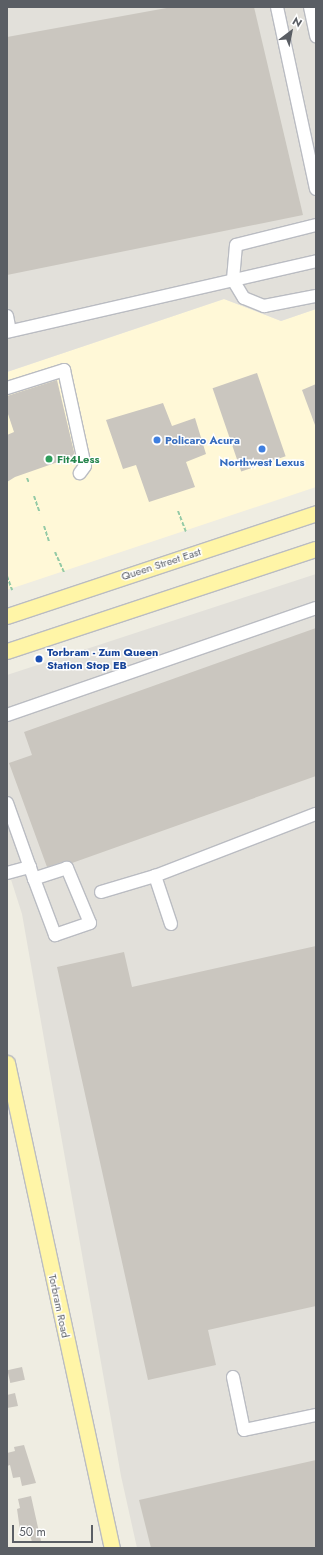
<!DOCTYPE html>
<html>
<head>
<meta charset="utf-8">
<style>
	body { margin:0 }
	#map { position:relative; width:323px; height:1555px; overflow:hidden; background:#efede2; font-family:Jost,sans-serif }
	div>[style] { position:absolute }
	.commercial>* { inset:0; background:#fff8d7 }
	.industrial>* { inset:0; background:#e2e0da }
	.building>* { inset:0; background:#cac6bf; transform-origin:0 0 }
	.path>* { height:2px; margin-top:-1px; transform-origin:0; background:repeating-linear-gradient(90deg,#94caa6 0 4px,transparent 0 6px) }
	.roads { filter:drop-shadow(1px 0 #babcc2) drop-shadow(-1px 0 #babcc2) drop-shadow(0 1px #babcc2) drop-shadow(0 -1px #babcc2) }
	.minor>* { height:12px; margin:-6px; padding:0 6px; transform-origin:6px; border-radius:6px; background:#fff }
	.major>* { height:15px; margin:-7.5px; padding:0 7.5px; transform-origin:7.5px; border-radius:7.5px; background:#fff5a7 }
	.dots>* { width:11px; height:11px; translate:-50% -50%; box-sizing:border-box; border:2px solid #fff; border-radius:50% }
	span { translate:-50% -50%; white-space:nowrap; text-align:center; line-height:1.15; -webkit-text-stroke:3px #fff; paint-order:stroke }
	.shop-label { font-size:11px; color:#366cbe; font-weight:700 }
	.left { translate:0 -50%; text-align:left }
	.leisure-label { font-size:11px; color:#27864d; font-weight:700 }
	.street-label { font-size:11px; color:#5a5e64 }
	.transit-label { font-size:11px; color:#164399; font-weight:700 }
	.frame { position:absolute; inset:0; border:8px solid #5a5e64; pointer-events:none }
	.north { position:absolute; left:271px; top:12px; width:40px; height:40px; -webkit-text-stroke:3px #fff; paint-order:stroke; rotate:32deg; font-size:11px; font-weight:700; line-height:16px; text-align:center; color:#5a5e64 }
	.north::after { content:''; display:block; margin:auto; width:14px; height:18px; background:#5a5e64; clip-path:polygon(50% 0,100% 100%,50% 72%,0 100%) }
	.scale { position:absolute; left:12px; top:1525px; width:81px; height:18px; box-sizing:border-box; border:2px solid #5a5e64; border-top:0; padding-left:5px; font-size:12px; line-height:14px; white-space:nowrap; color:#5a5e64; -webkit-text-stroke:3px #fff; paint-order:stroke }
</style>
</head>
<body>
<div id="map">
	<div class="commercial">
		<div style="clip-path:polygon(224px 299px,281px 321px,316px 309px,316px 487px,7px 590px,7px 372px)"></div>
	</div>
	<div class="industrial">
		<div style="clip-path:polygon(7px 7px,316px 7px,316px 309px,281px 321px,224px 299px,7px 372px)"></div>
		<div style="clip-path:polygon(316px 574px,316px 1548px,137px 1548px,121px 1476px,22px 914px,7px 867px,7px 675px)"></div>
	</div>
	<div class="building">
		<div style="clip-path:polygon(172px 7px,254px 7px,303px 215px,7px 275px,7px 37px)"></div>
		<div style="left:257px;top:373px;width:88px;height:47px;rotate:71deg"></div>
		<div style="clip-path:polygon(57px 380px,75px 456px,15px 477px,7px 482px,7px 435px,14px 432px,7px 411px,7px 396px)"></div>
		<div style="clip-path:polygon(316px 384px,316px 425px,315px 425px,302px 390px)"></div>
		<div style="clip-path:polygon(163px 403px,172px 426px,195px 418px,206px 454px,186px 462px,195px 487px,149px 502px,136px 465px,123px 469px,106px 420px)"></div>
		<div style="clip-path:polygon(316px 628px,316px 776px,72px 863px,65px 861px,47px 867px,9px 763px,32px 755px,24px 732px)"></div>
		<div style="clip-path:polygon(316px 946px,316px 1306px,208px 1330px,216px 1365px,148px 1380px,57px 967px,124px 952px,132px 987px)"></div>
		<div style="left:22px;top:1367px;width:13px;height:15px;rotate:77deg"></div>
		<div style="clip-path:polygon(15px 1393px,18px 1406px,7px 1408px,7px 1395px)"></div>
		<div style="clip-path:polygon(24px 1445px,36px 1483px,22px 1486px,20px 1477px,13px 1478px,10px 1465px,7px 1466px,7px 1453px,15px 1451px,14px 1447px)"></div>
		<div style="clip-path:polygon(316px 1460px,316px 1548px,151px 1548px,139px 1500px)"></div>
		<div style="clip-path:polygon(31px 1496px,41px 1541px,32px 1542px,30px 1535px,21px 1537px,17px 1509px,20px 1508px,18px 1499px)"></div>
	</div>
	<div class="path">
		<div style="left:27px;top:478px;width:5px;rotate:68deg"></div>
		<div style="left:34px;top:496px;width:18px;rotate:71deg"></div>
		<div style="left:178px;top:511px;width:22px;rotate:69deg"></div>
		<div style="left:44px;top:526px;width:16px;rotate:72deg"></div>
		<div style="left:55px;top:552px;width:22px;rotate:66deg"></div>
		<div style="left:7px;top:576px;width:15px;rotate:70deg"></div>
	</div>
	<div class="roads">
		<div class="minor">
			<div style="left:277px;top:7px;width:186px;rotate:77.9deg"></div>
			<div style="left:310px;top:7px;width:30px;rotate:78deg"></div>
			<div style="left:316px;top:225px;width:82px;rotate:166deg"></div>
			<div style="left:236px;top:245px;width:35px;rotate:95deg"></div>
			<div style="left:233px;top:280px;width:21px;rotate:59deg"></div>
			<div style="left:244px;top:298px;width:22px;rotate:22deg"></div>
			<div style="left:264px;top:306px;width:53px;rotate:-10.9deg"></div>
			<div style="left:7px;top:316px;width:15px;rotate:79deg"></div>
			<div style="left:7px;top:332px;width:317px;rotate:-12.9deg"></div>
			<div style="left:7px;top:388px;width:60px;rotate:-17.5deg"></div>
			<div style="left:64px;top:370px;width:98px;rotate:77.7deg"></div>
			<div style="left:85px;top:466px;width:9px;rotate:126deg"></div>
			<div style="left:7px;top:715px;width:327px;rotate:-19.1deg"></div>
			<div style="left:7px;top:803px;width:81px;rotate:70.4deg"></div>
			<div style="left:34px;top:879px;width:60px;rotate:69.4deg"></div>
			<div style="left:55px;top:935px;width:37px;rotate:-19deg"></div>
			<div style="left:90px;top:923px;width:60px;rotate:-112.7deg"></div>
			<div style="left:67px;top:868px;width:35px;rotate:162deg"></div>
			<div style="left:7px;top:873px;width:24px;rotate:-15deg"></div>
			<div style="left:101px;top:892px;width:56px;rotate:-16.5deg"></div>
			<div style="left:171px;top:924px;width:51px;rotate:-108.4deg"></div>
			<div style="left:155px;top:876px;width:173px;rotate:-21.1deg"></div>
			<div style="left:233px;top:1377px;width:54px;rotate:78.3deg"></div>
			<div style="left:244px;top:1430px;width:74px;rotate:-11.8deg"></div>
		</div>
		<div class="major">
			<div style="left:7px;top:616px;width:326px;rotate:-18.4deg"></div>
			<div style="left:7px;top:651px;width:325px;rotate:-18.3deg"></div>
			<div style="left:7px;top:1063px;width:496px;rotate:77.8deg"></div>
		</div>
	</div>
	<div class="dots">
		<div style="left:157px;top:440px;background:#3f7fe0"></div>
		<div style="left:262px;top:449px;background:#3f7fe0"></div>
		<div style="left:49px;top:459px;background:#2e9e5b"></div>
		<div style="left:39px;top:659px;background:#1a4fb4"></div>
	</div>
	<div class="shop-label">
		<span class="left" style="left:165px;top:440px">Policaro Acura</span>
		<span style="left:262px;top:462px">Northwest Lexus</span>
	</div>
	<div class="leisure-label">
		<span class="left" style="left:57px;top:459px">Fit4Less</span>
	</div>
	<div class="street-label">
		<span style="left:161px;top:564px;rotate:-18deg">Queen Street East</span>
		<span style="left:59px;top:1306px;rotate:78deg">Torbram Road</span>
	</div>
	<div class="transit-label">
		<span class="left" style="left:47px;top:659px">Torbram - Zum Queen<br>Station Stop EB</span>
	</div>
	<div class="frame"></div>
	<div class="north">N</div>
	<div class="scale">50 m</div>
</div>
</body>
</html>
